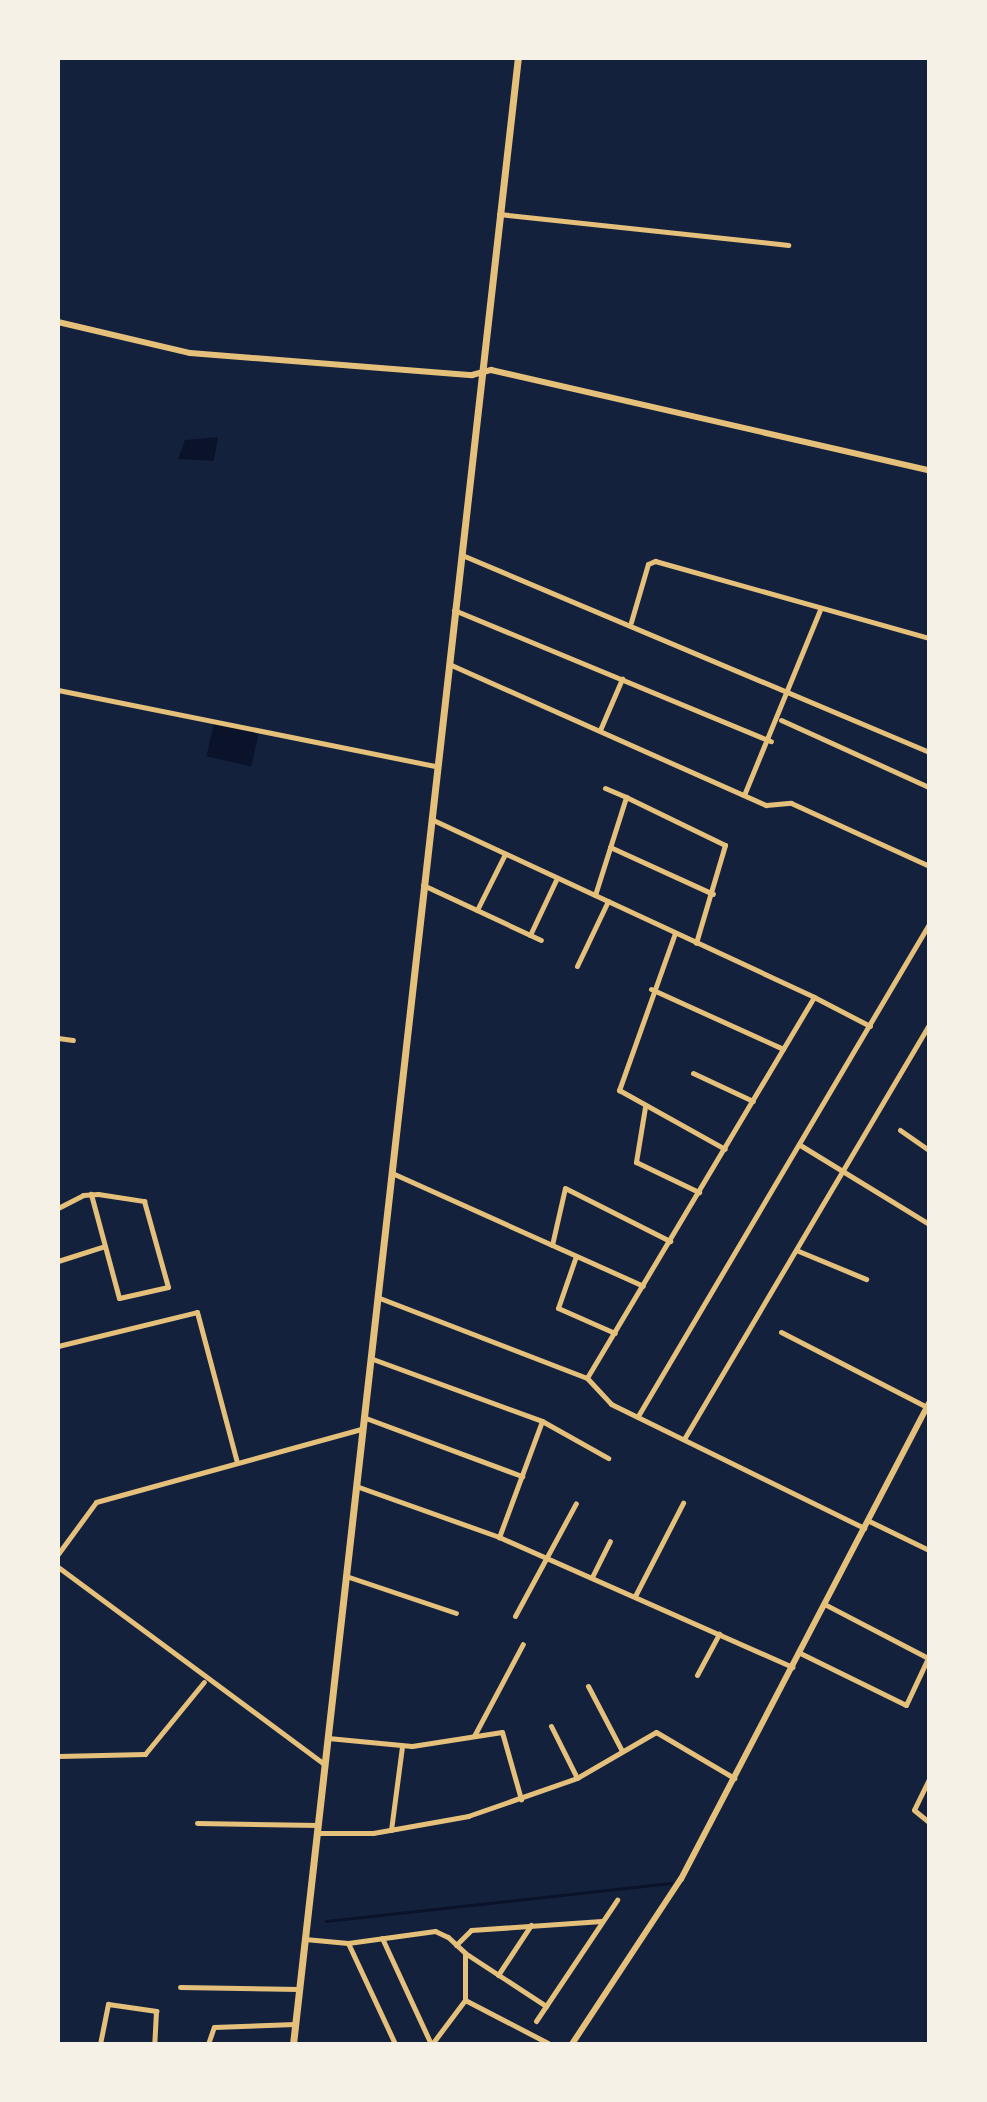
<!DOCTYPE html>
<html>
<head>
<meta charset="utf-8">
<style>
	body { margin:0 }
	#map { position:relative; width:987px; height:2102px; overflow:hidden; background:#14213d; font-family:"Varela Round",sans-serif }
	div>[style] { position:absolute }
	.water>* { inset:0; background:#0b132b; transform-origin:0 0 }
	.stream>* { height:3px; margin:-1.5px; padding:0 1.5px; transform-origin:1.5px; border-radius:1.5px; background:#0b132b }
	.minor>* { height:5px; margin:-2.5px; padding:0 2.5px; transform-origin:2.5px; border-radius:2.5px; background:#e5c07b }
	.tertiary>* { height:6px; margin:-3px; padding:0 3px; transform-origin:3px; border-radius:3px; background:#e5c07b }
	.secondary>* { height:7px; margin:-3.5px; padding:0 3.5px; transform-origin:3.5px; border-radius:3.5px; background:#e5c07b }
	span { translate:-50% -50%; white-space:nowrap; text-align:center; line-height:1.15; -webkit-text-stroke:8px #f6f1e7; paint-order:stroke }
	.frame { position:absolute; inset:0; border:60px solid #f6f1e7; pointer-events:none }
</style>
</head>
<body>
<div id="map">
	<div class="water">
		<div style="clip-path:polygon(218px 437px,214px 461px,178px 459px,185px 440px)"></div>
		<div style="left:214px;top:723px;width:46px;height:34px;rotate:13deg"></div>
	</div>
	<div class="stream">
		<div style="left:326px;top:1921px;width:347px;rotate:-6.3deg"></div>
	</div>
	<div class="minor">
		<div style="left:499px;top:214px;width:291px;rotate:6.1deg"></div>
		<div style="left:462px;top:555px;width:507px;rotate:22.87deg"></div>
		<div style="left:454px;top:610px;width:343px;rotate:22.5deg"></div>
		<div style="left:631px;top:622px;width:60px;rotate:-73.7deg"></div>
		<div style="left:648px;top:564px;width:8px;rotate:-23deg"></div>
		<div style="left:655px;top:561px;width:285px;rotate:15.7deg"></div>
		<div style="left:449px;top:664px;width:347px;rotate:24deg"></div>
		<div style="left:766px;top:805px;width:25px;rotate:-5deg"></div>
		<div style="left:791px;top:803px;width:152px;rotate:24.5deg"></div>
		<div style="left:58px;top:690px;width:386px;rotate:11.4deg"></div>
		<div style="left:781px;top:720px;width:162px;rotate:24.4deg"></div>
		<div style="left:600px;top:730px;width:56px;rotate:-66.7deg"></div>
		<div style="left:605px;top:788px;width:23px;rotate:23deg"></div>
		<div style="left:744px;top:795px;width:200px;rotate:-67.7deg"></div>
		<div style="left:431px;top:819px;width:422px;rotate:24.9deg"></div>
		<div style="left:814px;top:997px;width:443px;rotate:120.8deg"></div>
		<div style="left:610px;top:847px;width:113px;rotate:24.5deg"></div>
		<div style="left:423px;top:885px;width:130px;rotate:25deg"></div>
		<div style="left:595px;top:895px;width:103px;rotate:-72.4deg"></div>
		<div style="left:626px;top:797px;width:110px;rotate:25.9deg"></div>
		<div style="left:725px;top:845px;width:102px;rotate:106.5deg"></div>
		<div style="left:477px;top:910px;width:63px;rotate:-63.4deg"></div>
		<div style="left:675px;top:933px;width:167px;rotate:109.6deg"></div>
		<div style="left:619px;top:1090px;width:121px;rotate:29.1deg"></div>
		<div style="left:530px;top:935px;width:63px;rotate:-64.7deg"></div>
		<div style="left:577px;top:966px;width:72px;rotate:-64.5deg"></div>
		<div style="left:651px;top:989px;width:145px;rotate:24.4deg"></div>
		<div style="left:814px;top:997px;width:63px;rotate:27.4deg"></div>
		<div style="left:58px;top:1038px;width:15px;rotate:8deg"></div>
		<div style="left:693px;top:1073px;width:66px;rotate:25deg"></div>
		<div style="left:645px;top:1107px;width:56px;rotate:99.3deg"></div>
		<div style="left:636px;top:1162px;width:70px;rotate:25.5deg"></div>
		<div style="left:900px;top:1130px;width:35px;rotate:35deg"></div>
		<div style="left:800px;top:1145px;width:151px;rotate:31.5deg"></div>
		<div style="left:392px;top:1173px;width:275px;rotate:24.2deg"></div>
		<div style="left:58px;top:1208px;width:28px;rotate:-27deg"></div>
		<div style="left:83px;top:1195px;width:15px;rotate:-4deg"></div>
		<div style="left:98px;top:1194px;width:47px;rotate:8.7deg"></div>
		<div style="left:144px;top:1201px;width:89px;rotate:74.4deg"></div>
		<div style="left:168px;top:1287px;width:50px;rotate:167.3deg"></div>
		<div style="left:119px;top:1298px;width:108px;rotate:-105.1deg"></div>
		<div style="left:552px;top:1245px;width:58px;rotate:-77.2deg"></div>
		<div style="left:565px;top:1188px;width:118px;rotate:26.8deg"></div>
		<div style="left:796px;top:1250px;width:76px;rotate:22.5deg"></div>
		<div style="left:576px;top:1256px;width:55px;rotate:109.1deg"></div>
		<div style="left:558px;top:1308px;width:62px;rotate:23.7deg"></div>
		<div style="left:58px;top:1261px;width:49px;rotate:-17.7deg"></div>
		<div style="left:377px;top:1297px;width:225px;rotate:21.1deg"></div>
		<div style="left:587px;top:1378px;width:35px;rotate:47deg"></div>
		<div style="left:611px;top:1404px;width:282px;rotate:26.1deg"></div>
		<div style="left:781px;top:1332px;width:164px;rotate:27.2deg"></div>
		<div style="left:58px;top:1346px;width:143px;rotate:-13.7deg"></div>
		<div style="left:197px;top:1312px;width:155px;rotate:75.1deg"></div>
		<div style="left:370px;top:1358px;width:183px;rotate:20.1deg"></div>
		<div style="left:542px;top:1421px;width:124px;rotate:110.3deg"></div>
		<div style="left:638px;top:1416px;width:572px;rotate:-59.4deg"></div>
		<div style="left:363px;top:1417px;width:170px;rotate:20.4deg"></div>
		<div style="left:542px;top:1421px;width:76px;rotate:29.3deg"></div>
		<div style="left:684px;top:1439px;width:481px;rotate:-59.4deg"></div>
		<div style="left:356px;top:1486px;width:152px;rotate:19.6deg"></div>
		<div style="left:499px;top:1537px;width:321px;rotate:23.9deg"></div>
		<div style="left:869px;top:1521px;width:67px;rotate:25.8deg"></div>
		<div style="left:58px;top:1554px;width:64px;rotate:-53.8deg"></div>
		<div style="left:96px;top:1502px;width:275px;rotate:-15.4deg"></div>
		<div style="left:58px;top:1567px;width:331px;rotate:36.5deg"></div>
		<div style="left:346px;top:1576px;width:116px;rotate:18.6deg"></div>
		<div style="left:592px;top:1577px;width:40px;rotate:-63.4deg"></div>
		<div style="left:635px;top:1596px;width:105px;rotate:-62.7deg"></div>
		<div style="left:515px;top:1616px;width:128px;rotate:-61.6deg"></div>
		<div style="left:800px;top:1653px;width:118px;rotate:26.1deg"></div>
		<div style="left:906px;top:1705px;width:52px;rotate:-64.9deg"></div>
		<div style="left:928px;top:1658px;width:115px;rotate:-152.5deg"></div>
		<div style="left:697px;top:1675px;width:47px;rotate:-61.8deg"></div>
		<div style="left:588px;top:1686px;width:73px;rotate:62.4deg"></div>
		<div style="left:551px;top:1726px;width:58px;rotate:63.4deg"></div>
		<div style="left:474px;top:1736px;width:104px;rotate:-62deg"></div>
		<div style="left:328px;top:1738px;width:84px;rotate:5.4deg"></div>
		<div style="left:412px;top:1746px;width:91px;rotate:-8.8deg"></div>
		<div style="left:502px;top:1732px;width:70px;rotate:74.2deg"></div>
		<div style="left:58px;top:1756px;width:87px;rotate:-1.3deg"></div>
		<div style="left:145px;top:1754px;width:93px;rotate:-50.7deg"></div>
		<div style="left:929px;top:1779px;width:34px;rotate:116deg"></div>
		<div style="left:914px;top:1810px;width:19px;rotate:39deg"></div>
		<div style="left:197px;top:1823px;width:121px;rotate:0.9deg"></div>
		<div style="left:391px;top:1830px;width:85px;rotate:-82.5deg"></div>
		<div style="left:317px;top:1833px;width:56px"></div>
		<div style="left:373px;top:1833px;width:97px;rotate:-10.1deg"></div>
		<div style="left:468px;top:1816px;width:115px;rotate:-19.2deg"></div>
		<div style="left:577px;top:1778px;width:91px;rotate:-30.2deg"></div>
		<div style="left:656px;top:1732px;width:91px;rotate:30.5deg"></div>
		<div style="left:382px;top:1938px;width:117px;rotate:65.2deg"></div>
		<div style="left:305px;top:1939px;width:43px;rotate:5.3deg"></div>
		<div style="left:348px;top:1943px;width:88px;rotate:-7.9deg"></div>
		<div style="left:435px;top:1931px;width:14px;rotate:25deg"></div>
		<div style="left:448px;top:1937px;width:23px;rotate:43deg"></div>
		<div style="left:465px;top:1953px;width:47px;rotate:90deg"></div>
		<div style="left:465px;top:2000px;width:55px;rotate:126.9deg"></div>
		<div style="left:348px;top:1943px;width:111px;rotate:65deg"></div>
		<div style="left:456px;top:1945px;width:21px;rotate:-45deg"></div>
		<div style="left:471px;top:1930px;width:131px;rotate:-3.9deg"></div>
		<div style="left:465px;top:1953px;width:97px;rotate:33.2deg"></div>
		<div style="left:498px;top:1975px;width:60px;rotate:-56.6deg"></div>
		<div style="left:180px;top:1987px;width:119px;rotate:1deg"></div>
		<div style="left:465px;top:2000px;width:96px;rotate:27.4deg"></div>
		<div style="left:536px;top:2021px;width:146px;rotate:-56.2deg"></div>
		<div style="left:100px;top:2044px;width:41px;rotate:-78.7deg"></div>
		<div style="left:108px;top:2004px;width:49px;rotate:8.3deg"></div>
		<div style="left:156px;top:2011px;width:33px;rotate:93deg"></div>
		<div style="left:208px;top:2044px;width:18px;rotate:-71deg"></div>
		<div style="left:214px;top:2027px;width:81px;rotate:-2.1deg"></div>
	</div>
	<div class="tertiary">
		<div style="left:58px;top:322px;width:136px;rotate:13.2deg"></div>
		<div style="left:190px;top:353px;width:283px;rotate:4.5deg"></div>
		<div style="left:472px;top:375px;width:20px;rotate:-15deg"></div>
		<div style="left:491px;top:370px;width:449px;rotate:12.9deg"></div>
		<div style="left:572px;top:2044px;width:198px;rotate:-56.6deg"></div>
		<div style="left:681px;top:1879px;width:537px;rotate:-62.48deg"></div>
	</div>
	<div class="secondary">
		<div style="left:293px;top:2044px;width:1999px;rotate:-83.54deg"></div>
	</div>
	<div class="frame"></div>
</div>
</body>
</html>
